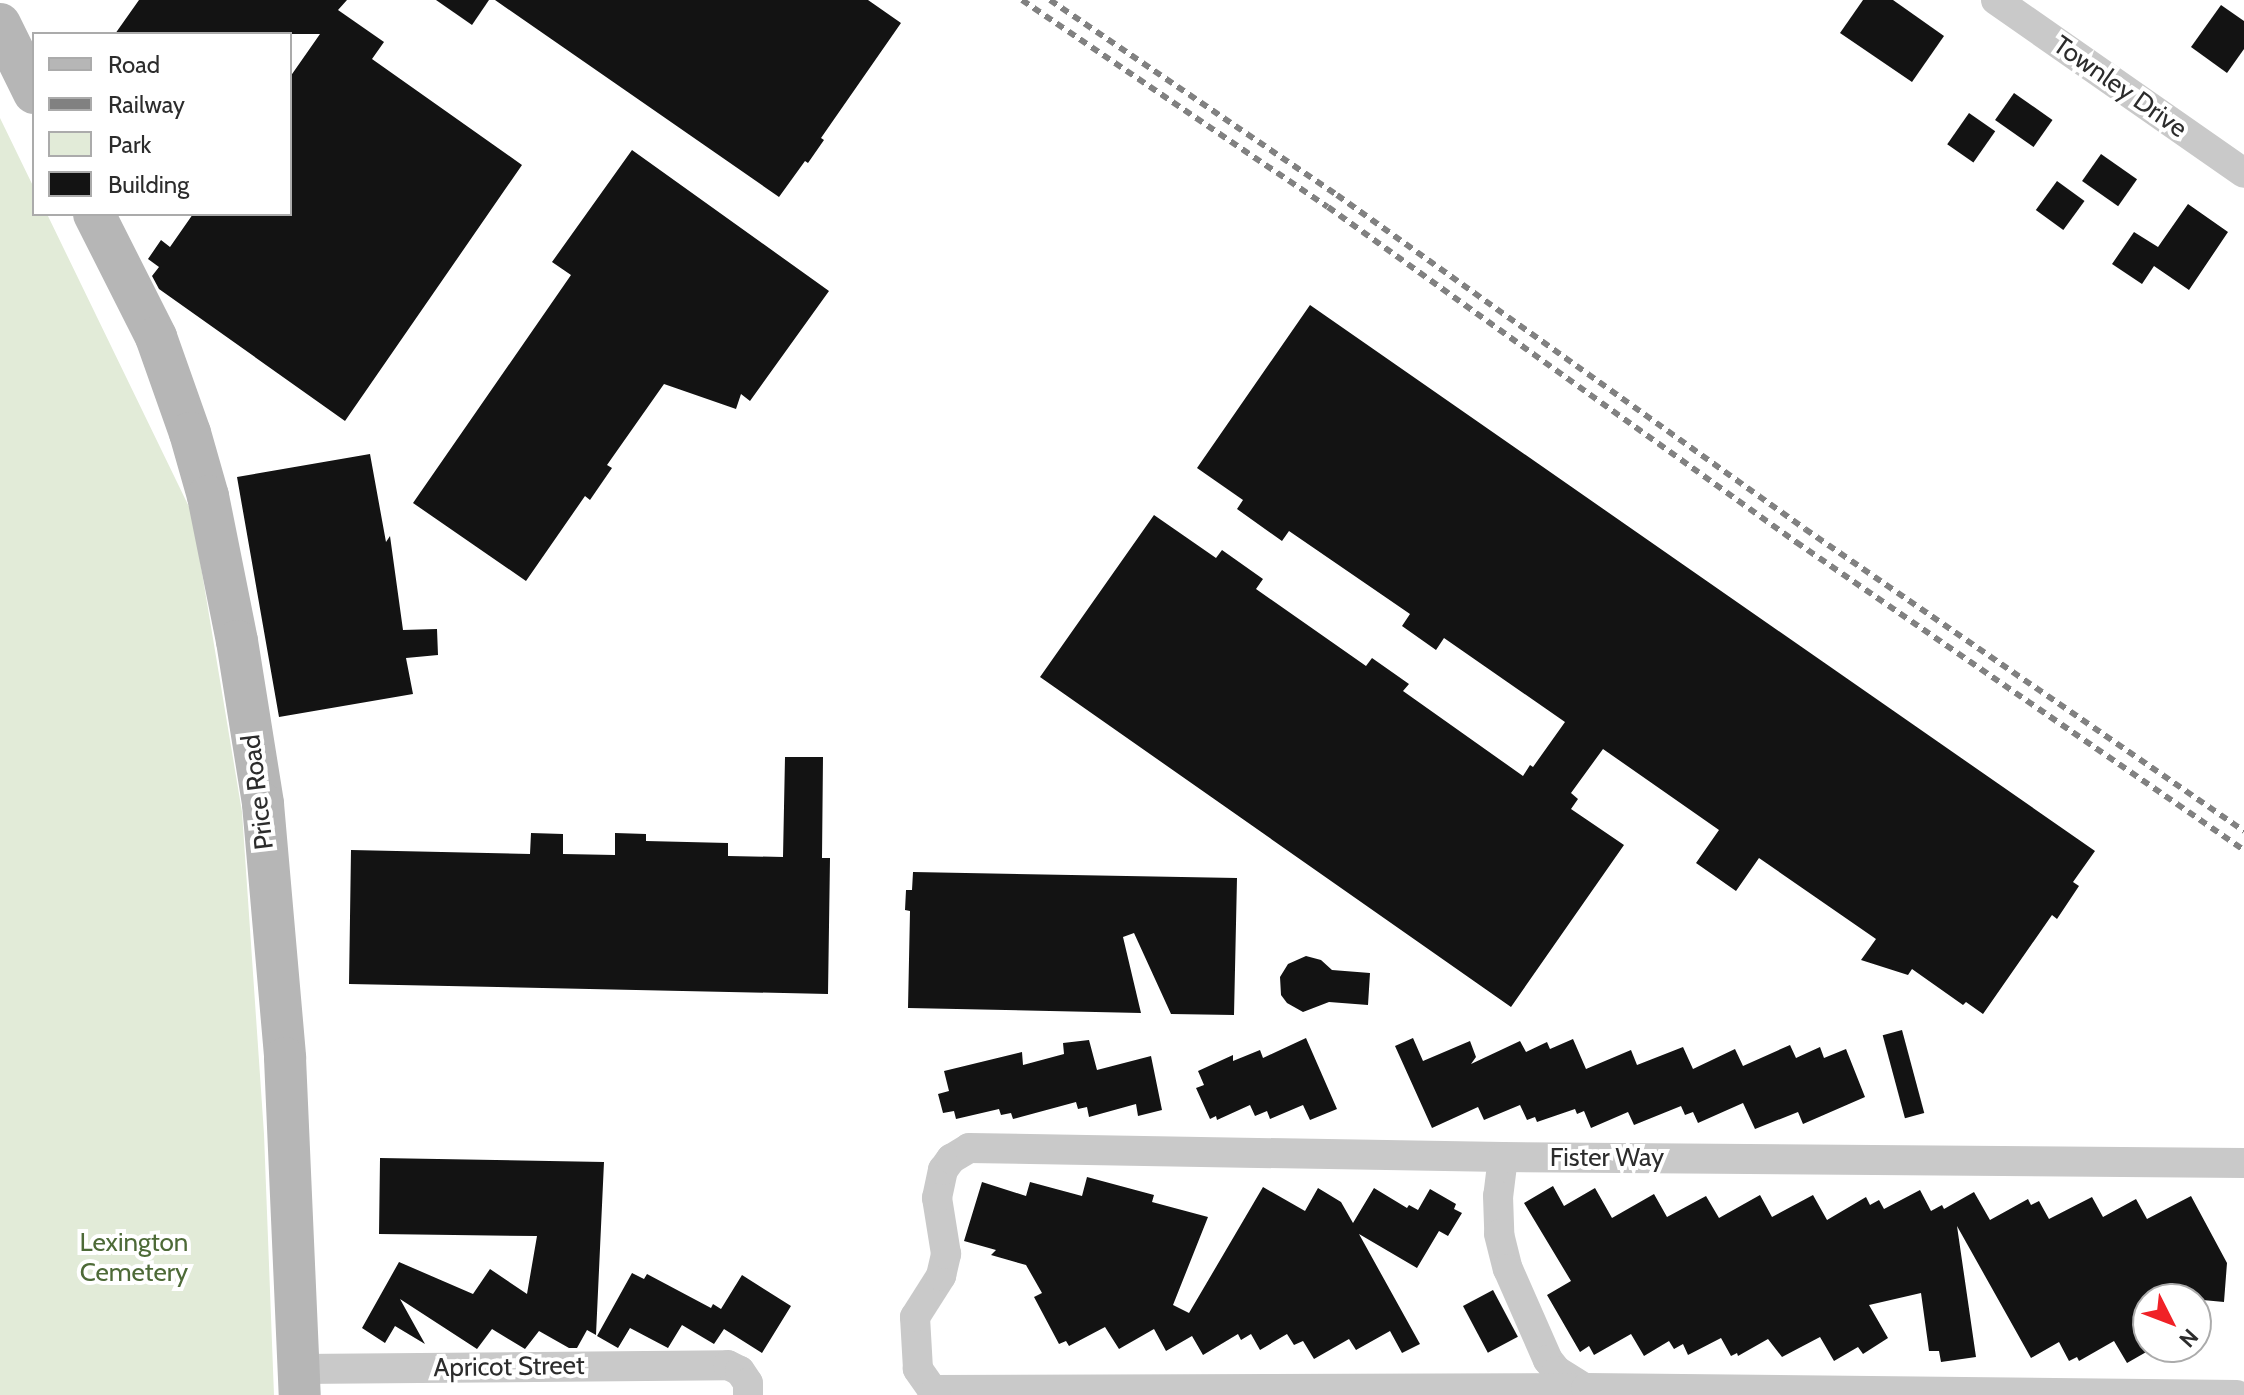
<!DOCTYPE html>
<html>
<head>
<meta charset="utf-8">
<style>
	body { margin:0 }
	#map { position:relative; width:2244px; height:1395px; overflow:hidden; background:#fff; font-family:Cabin,sans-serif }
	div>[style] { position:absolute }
	.green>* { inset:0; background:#e2ebd8 }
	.building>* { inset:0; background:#131313; transform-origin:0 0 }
	.street>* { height:30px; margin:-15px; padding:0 15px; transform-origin:15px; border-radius:15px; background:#c9c9c9 }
	.secondary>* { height:42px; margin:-21px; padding:0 21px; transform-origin:21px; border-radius:21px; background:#b6b6b6 }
	.rail>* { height:6px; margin-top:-3px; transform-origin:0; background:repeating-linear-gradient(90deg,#818181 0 8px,transparent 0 14px) }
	span { translate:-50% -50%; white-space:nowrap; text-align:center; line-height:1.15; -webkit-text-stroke:8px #fff; paint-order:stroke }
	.street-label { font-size:26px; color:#2c2c2c }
	.park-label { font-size:26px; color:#4d6a37 }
	.legend { position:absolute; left:32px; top:32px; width:260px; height:184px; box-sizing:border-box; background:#fff; border:2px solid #ababab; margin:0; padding:10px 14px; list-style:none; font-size:24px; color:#2c2c2c }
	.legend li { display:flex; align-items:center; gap:16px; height:40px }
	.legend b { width:40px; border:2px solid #ababab }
	.north { position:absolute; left:2132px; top:1283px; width:80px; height:80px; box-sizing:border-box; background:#fff; border:2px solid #ababab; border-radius:50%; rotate:132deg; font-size:22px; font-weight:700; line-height:32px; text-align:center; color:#2c2c2c }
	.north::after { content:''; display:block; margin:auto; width:28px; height:36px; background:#f02127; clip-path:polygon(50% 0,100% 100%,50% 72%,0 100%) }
</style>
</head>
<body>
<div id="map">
	<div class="green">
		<div style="clip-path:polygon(0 118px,34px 188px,34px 214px,47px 214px,192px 513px,242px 812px,264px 1134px,274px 1395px,0 1395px)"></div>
	</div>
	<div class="building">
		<div style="clip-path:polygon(139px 0,347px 0,338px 10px,384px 42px,372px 59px,522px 165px,345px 421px,159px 289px,152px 276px,159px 267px,148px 259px,161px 240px,170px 247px,193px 214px,290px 214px,290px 77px,320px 34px,115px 34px)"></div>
		<div style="clip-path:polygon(436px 0,489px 0,472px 25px)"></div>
		<div style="clip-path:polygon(495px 0,868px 0,901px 23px,821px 138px,824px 140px,808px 163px,805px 161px,779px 197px)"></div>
		<div style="clip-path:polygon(1863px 0,1893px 0,1944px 36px,1912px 82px,1840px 33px)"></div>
		<div style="clip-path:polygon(2221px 5px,2244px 21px,2244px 49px,2227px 73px,2191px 47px)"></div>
		<div style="left:2014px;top:93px;width:47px;height:33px;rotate:35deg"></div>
		<div style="left:1969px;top:113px;width:32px;height:38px;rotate:35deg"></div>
		<div style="clip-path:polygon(632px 150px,829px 291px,750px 401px,741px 394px,736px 409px,664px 384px,607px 465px,612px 468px,590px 500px,585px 496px,526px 581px,413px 503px,571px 275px,552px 262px)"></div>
		<div style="left:2101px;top:154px;width:44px;height:33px;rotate:35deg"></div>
		<div style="left:2057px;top:181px;width:34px;height:36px;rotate:36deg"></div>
		<div style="clip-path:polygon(2188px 204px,2228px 232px,2189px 290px,2154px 266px,2142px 284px,2112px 264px,2134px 232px,2158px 247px)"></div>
		<div style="clip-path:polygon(1310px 305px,2095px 851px,2073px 882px,2079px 886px,2057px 919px,2052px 915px,1983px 1014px,1966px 1002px,1963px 1005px,1912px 969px,1908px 975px,1861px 960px,1876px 939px,1759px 858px,1736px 891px,1696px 863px,1719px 830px,1603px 749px,1571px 793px,1578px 799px,1571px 809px,1624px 845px,1511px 1007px,1040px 677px,1154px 515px,1216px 558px,1222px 550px,1263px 579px,1256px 589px,1366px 666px,1372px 658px,1409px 684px,1403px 691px,1523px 776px,1530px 765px,1533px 767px,1565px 722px,1444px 638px,1436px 650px,1402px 626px,1410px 614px,1289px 531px,1282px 541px,1237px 509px,1243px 500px,1197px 468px)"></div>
		<div style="clip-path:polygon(370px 454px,386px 542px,390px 536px,403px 630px,437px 629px,438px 655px,406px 658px,413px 694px,279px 717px,237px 477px)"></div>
		<div style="clip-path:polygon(785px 757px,823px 757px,822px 858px,830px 858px,828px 994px,349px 984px,351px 850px,530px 854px,531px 833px,563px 834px,563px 854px,615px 855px,615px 833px,646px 834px,646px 841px,728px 843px,728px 856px,783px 857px)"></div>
		<div style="clip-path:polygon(913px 872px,1237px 878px,1234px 1015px,1171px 1014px,1134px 933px,1123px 937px,1141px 1013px,908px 1008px,910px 911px,905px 910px,906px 890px,912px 890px)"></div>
		<div style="clip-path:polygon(1306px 956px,1321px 960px,1332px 970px,1370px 973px,1368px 1005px,1329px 1002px,1303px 1012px,1287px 1003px,1281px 995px,1280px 977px,1288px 964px)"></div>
		<div style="left:1902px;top:1030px;width:86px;height:20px;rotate:75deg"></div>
		<div style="clip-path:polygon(1306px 1038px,1337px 1109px,1310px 1120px,1303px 1105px,1270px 1119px,1267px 1111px,1255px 1116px,1250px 1105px,1217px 1120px,1216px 1116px,1210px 1119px,1196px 1088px,1204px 1085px,1198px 1071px,1233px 1055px,1233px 1061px,1260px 1050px,1263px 1058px)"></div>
		<div style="clip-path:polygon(1413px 1038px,1423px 1061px,1470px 1041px,1476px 1057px,1471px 1064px,1520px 1041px,1526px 1052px,1547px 1042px,1550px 1049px,1573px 1039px,1586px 1069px,1631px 1050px,1637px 1065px,1683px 1047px,1693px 1069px,1735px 1049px,1743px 1066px,1790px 1045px,1796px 1058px,1820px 1047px,1824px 1058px,1846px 1049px,1865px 1097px,1803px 1124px,1798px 1112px,1755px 1129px,1743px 1103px,1698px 1123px,1693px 1112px,1685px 1115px,1681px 1106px,1634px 1125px,1628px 1112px,1591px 1128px,1584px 1111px,1577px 1114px,1575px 1109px,1537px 1122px,1535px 1117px,1527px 1120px,1520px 1105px,1484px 1120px,1478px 1107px,1432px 1128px,1395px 1046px)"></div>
		<div style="clip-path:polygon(1089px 1040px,1097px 1070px,1151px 1056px,1162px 1110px,1138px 1116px,1136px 1104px,1089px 1117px,1087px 1107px,1078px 1109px,1076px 1102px,1013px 1119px,1011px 1113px,1001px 1115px,999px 1109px,956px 1119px,954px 1111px,943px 1113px,938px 1094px,949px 1091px,944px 1071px,1022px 1052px,1023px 1065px,1064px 1054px,1063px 1043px)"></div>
		<div style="clip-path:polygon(380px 1158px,604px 1162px,596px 1335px,587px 1330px,577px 1348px,569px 1348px,539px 1331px,525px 1349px,492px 1329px,477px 1349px,400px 1299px,425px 1344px,395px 1326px,385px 1343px,362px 1328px,399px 1262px,473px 1294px,490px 1269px,527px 1294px,537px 1236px,379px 1234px)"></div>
		<div style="clip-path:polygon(1087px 1177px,1154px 1195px,1152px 1202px,1208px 1217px,1173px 1305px,1189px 1313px,1263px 1187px,1305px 1211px,1318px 1188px,1341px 1202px,1353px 1223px,1374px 1188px,1407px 1208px,1409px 1205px,1418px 1210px,1430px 1189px,1456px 1204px,1454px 1209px,1462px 1213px,1448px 1236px,1439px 1231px,1417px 1268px,1359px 1234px,1420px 1344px,1402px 1353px,1390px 1331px,1356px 1350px,1349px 1339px,1314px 1359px,1303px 1341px,1294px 1345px,1287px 1334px,1260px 1350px,1251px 1334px,1241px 1340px,1238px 1334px,1203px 1355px,1192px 1336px,1166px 1351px,1154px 1329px,1119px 1349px,1105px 1327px,1069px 1346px,1066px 1341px,1059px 1344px,1034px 1297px,1042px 1293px,1026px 1265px,991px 1255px,996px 1250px,964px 1241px,982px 1182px,1026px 1196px,1030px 1182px,1082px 1196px)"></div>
		<div style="clip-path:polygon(1553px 1186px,1564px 1206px,1595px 1188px,1612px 1218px,1654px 1194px,1667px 1217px,1706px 1196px,1719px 1218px,1760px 1195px,1772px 1217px,1813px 1195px,1827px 1220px,1866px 1197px,1870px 1205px,1879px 1200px,1884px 1209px,1920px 1190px,1931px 1211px,1942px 1205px,1944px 1209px,1974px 1192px,1990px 1220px,2028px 1199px,2031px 1205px,2039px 1201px,2049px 1219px,2092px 1197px,2103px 1217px,2136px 1199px,2147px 1219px,2191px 1196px,2227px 1263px,2224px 1302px,2171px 1297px,2148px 1299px,2148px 1351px,2127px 1363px,2114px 1341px,2079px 1361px,2077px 1357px,2069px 1361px,2059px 1342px,2031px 1358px,1957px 1226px,1976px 1357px,1941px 1362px,1939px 1351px,1929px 1351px,1921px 1293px,1869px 1305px,1888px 1338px,1863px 1354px,1858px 1347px,1834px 1361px,1820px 1337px,1782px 1357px,1768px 1339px,1738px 1356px,1737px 1353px,1731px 1356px,1721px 1338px,1688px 1355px,1683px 1344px,1674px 1349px,1669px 1341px,1644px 1356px,1631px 1334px,1594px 1355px,1589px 1346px,1580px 1352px,1547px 1295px,1571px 1281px,1524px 1203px)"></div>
		<div style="clip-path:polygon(632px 1273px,644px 1279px,647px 1274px,711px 1308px,713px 1304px,721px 1309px,742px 1275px,791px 1306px,762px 1353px,724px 1329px,714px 1344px,682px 1325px,668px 1348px,630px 1328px,618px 1348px,597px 1336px)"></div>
		<div style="left:1493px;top:1290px;width:53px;height:34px;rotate:62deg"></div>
	</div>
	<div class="street">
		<div style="left:1996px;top:0;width:302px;rotate:34.9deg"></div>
		<div style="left:1503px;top:1157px;width:39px;rotate:97deg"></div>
		<div style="left:1498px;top:1196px;width:38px;rotate:88deg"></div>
		<div style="left:1499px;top:1234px;width:36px;rotate:76deg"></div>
		<div style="left:1508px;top:1269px;width:99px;rotate:66.3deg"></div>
		<div style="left:1548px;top:1360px;width:14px;rotate:51deg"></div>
		<div style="left:1557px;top:1371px;width:34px;rotate:32deg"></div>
		<div style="left:299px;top:1369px;width:429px;rotate:-0.5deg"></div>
		<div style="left:728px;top:1365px;width:13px;rotate:27deg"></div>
		<div style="left:740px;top:1371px;width:14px;rotate:56deg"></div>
		<div style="left:748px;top:1383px;width:12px;rotate:90deg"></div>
		<div style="left:932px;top:1390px;width:654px;rotate:-0.18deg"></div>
		<div style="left:1586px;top:1388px;width:651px;rotate:0.62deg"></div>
		<div style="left:936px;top:1395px;width:32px;rotate:-125deg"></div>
		<div style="left:918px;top:1369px;width:52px;rotate:-93.3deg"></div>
		<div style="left:915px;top:1317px;width:49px;rotate:-57.6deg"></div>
		<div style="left:941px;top:1276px;width:23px;rotate:-77deg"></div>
		<div style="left:946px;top:1254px;width:57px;rotate:-99.1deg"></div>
		<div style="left:937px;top:1198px;width:29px;rotate:-78deg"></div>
		<div style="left:943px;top:1170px;width:14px;rotate:-54deg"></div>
		<div style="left:951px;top:1159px;width:21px;rotate:-31deg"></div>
		<div style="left:969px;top:1148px;width:534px;rotate:0.97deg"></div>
		<div style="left:1503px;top:1157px;width:741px;rotate:0.46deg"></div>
	</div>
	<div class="secondary">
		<div style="left:0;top:24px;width:77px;rotate:63.8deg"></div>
		<div style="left:94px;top:214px;width:138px;rotate:63.2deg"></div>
		<div style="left:156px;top:337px;width:102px;rotate:70.5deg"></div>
		<div style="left:190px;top:433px;width:66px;rotate:74.1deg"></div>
		<div style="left:208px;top:496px;width:148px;rotate:78.7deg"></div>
		<div style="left:237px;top:641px;width:165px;rotate:80.9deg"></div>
		<div style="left:263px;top:804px;width:255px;rotate:85deg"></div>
		<div style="left:285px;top:1058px;width:337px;rotate:87.5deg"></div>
	</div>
	<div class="rail">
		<div style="left:1022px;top:0;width:369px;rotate:34.1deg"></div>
		<div style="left:1328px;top:207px;width:576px;rotate:35.6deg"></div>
		<div style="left:1796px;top:542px;width:544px;rotate:34.51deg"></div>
		<div style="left:1050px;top:0;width:347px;rotate:34.2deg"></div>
		<div style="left:1337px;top:195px;width:575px;rotate:35.51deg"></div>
		<div style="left:1805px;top:529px;width:533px;rotate:34.53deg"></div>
	</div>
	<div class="street-label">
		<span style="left:2120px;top:87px;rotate:35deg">Townley Drive</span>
		<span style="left:258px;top:792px;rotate:-97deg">Price Road</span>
		<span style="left:1607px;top:1158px">Fister Way</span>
		<span style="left:509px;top:1367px;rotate:-1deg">Apricot Street</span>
	</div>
	<div class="park-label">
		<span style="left:134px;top:1258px">Lexington<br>Cemetery</span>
	</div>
	<ul class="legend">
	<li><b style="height:10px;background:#b6b6b6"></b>Road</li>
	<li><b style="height:10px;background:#818181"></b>Railway</li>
	<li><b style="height:22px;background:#e2ebd8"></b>Park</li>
	<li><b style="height:22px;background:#131313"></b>Building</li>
	</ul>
	<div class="north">N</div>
</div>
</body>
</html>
